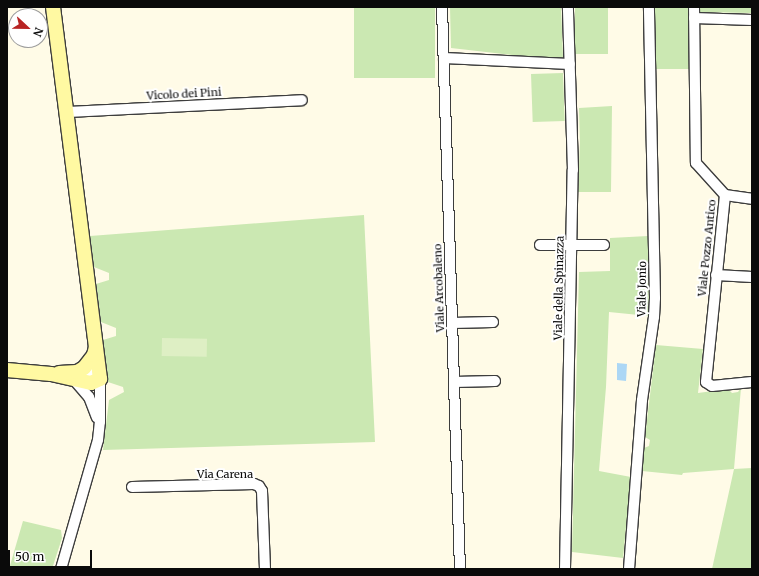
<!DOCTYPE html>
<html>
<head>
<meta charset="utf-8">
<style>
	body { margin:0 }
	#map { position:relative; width:759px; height:576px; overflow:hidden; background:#fffbe7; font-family:Merriweather,serif }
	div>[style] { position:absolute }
	.green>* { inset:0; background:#cbe8b2; transform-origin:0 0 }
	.pitch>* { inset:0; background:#deefc4; transform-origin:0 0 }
	.water>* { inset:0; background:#acd7f5 }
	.roads { filter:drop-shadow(1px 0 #3d3d3d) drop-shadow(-1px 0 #3d3d3d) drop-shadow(0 1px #3d3d3d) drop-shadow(0 -1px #3d3d3d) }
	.street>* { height:10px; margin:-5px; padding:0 5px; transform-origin:5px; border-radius:5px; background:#fff }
	.secondary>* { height:14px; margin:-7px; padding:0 7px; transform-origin:7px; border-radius:7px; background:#fff9a2 }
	span { translate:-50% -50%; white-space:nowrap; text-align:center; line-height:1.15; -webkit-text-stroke:4px #fff; paint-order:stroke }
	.street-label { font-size:11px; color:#0a0a0a }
	.frame { position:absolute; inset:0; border:8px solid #0a0a0a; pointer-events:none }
	.north { position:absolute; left:8px; top:8px; width:40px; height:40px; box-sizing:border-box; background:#fff; border:1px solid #9d9d9d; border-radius:50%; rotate:112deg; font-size:11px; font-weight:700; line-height:16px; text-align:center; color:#0a0a0a }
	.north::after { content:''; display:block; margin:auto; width:14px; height:18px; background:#b82424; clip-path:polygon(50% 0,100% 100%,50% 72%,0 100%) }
	.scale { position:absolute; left:8px; top:550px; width:84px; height:18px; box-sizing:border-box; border:2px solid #0a0a0a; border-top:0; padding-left:5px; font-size:12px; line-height:14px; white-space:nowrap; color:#0a0a0a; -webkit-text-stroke:3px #fff; paint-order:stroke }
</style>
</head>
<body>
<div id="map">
	<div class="green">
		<div style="left:354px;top:7px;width:81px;height:71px"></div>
		<div style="clip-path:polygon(450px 7px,561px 7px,563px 58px,529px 57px,451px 48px)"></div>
		<div style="left:575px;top:7px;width:33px;height:47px"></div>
		<div style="left:655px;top:7px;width:34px;height:62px"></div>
		<div style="clip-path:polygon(697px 7px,752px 7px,752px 13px,697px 12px)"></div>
		<div style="left:563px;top:73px;width:48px;height:32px;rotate:88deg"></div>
		<div style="clip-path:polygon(612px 106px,611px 192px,578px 192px,580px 143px,579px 108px)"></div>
		<div style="clip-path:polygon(364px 215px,375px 442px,103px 450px,109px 400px,124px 392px,123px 387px,108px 382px,103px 340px,116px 336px,116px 328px,101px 322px,96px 284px,109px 280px,109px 273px,94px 267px,90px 236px)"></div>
		<div style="clip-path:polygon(648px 236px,649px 316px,609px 312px,606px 387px,599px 471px,631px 477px,623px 558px,572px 552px,579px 272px,610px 271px,610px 238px)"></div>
		<div style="clip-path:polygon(656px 345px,703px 349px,698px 393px,728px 389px,732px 393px,738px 392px,741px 388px,734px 469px,752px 468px,752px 569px,712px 569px,734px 469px,683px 473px,682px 475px,642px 471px,644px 448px,649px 446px,650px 440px,645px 437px)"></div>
		<div style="clip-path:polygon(23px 521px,61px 530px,62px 538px,52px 569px,9px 569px)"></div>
	</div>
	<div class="pitch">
		<div style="left:162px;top:338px;width:45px;height:18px;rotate:1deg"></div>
	</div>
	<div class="water">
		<div style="clip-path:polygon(617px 363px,627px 364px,626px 381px,617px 380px)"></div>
	</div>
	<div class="roads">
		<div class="street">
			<div style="left:442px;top:7px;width:562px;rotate:88.17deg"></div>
			<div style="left:694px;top:7px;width:156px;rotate:89.3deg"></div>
			<div style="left:696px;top:163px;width:43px;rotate:47.8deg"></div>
			<div style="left:725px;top:195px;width:188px;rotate:95.8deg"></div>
			<div style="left:706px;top:382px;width:7px;rotate:34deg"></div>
			<div style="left:712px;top:386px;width:40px;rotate:-5.7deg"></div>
			<div style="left:694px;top:18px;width:58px;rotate:2deg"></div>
			<div style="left:444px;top:58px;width:126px;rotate:2.7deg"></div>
			<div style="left:68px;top:112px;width:234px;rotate:-2.9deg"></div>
			<div style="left:725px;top:195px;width:27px;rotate:8deg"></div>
			<div style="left:540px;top:245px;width:64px"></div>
			<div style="left:716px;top:275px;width:36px;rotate:3deg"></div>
			<div style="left:452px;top:323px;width:41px;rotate:-1.4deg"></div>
			<div style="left:75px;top:381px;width:21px;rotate:49deg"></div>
			<div style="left:89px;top:397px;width:22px;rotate:69deg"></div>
			<div style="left:454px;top:382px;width:41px;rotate:-1.4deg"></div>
			<div style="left:132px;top:487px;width:122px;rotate:-1.4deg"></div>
			<div style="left:254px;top:484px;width:5px;rotate:22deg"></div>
			<div style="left:259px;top:486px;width:6px;rotate:59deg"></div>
			<div style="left:262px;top:491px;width:78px;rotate:87.8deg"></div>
			<div style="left:61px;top:569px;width:134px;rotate:-74deg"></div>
			<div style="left:98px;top:440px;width:18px;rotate:-84deg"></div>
			<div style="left:100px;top:422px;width:43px;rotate:-90deg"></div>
			<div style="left:100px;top:379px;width:9px;rotate:-144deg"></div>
			<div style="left:93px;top:374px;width:16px;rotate:-173deg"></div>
			<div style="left:565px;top:569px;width:399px;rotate:-88.9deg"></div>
			<div style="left:573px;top:170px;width:163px;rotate:-91.8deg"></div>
			<div style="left:629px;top:569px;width:169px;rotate:-85.6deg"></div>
			<div style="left:642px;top:400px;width:84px;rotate:-81.8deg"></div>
			<div style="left:654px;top:317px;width:19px;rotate:-87deg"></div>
			<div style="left:655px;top:298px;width:291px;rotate:-91.2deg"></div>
		</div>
		<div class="secondary">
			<div style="left:7px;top:370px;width:44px;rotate:5.2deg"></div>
			<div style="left:51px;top:374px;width:41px;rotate:12.7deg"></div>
			<div style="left:91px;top:383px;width:10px;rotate:-24deg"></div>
			<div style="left:100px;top:379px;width:375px;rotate:-97.2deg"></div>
			<div style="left:59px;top:373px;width:18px;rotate:-3deg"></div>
			<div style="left:77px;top:372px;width:8px;rotate:-30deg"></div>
			<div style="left:84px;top:368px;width:16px;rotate:-52deg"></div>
			<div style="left:94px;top:355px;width:8px;rotate:-76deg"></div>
		</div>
	</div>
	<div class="street-label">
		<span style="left:184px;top:94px;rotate:-3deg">Vicolo dei Pini</span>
		<span style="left:707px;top:248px;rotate:-84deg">Viale Pozzo Antico</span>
		<span style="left:439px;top:288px;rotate:-92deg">Viale Arcobaleno</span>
		<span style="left:559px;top:288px;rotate:-89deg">Viale della Spinazza</span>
		<span style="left:642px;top:289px;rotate:-89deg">Viale Jonio</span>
		<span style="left:225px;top:474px">Via Carena</span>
	</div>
	<div class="frame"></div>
	<div class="north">N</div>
	<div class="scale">50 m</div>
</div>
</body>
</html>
